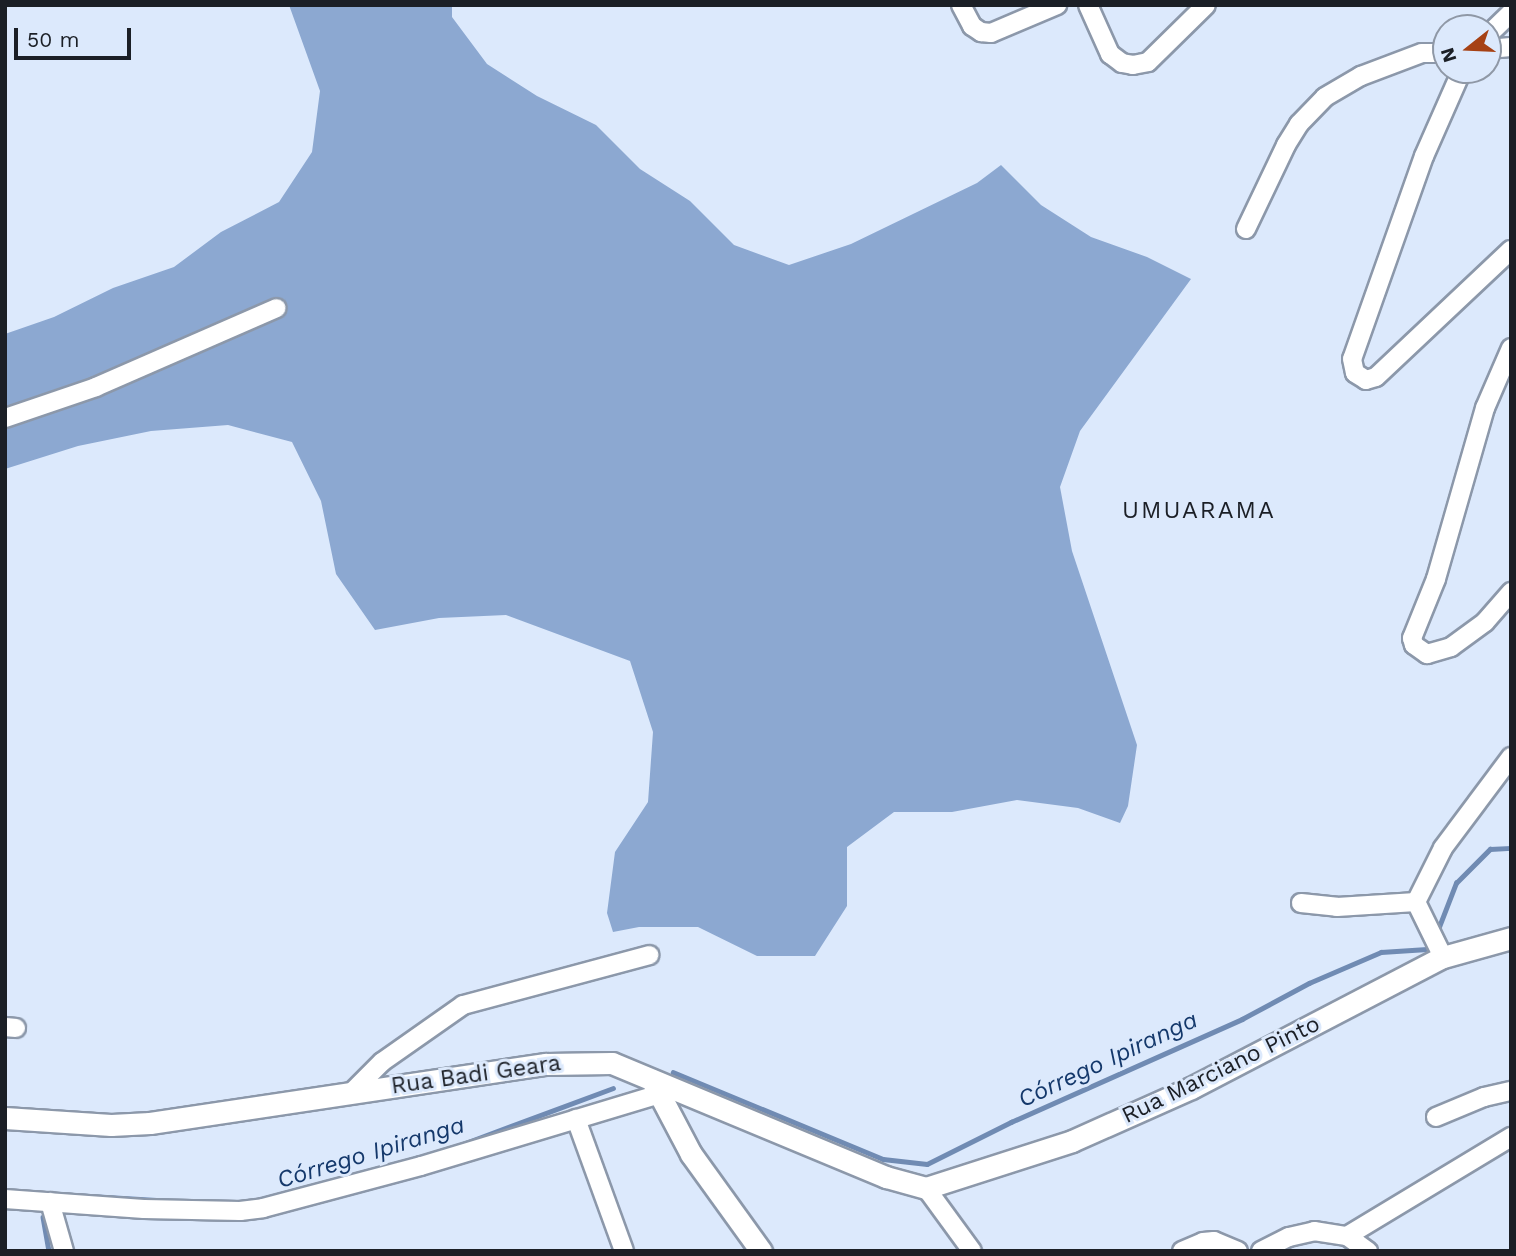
<!DOCTYPE html>
<html>
<head>
<meta charset="utf-8">
<style>
	body { margin:0 }
	#map { position:relative; width:1516px; height:1256px; overflow:hidden; background:#dce9fc; font-family:"Work Sans",sans-serif }
	div>[style] { position:absolute }
	.forest>* { inset:0; background:#8ca8d1 }
	.stream>* { height:4.5px; margin:-2.25px; padding:0 2.25px; transform-origin:2.25px; border-radius:2.25px; background:#708bb3 }
	.roads { filter:drop-shadow(2px 0 #8c98aa) drop-shadow(-2px 0 #8c98aa) drop-shadow(0 2px #8c98aa) drop-shadow(0 -2px #8c98aa) }
	.minor>* { height:18px; margin:-9px; padding:0 9px; transform-origin:9px; border-radius:9px; background:#fff }
	.tertiary>* { height:21px; margin:-10.5px; padding:0 10.5px; transform-origin:10.5px; border-radius:10.5px; background:#fff }
	span { translate:-50% -50%; white-space:nowrap; text-align:center; line-height:1.15; -webkit-text-stroke:6px #dce9fc; paint-order:stroke }
	.street-label { font-size:23px; color:#1b1f26 }
	.neighbourhood-label { font-size:24px; color:#1b1f26; letter-spacing:2px }
	.water-label { font-size:24px; color:#14386b; font-style:italic }
	.frame { position:absolute; inset:0; border:7px solid #1b1f26; pointer-events:none }
	.north { position:absolute; left:1432px; top:14px; width:70px; height:70px; box-sizing:border-box; background:#dce9fc; border:2px solid #8f98a6; border-radius:50%; rotate:252deg; font-size:19px; font-weight:700; line-height:28px; text-align:center; color:#1b1f26 }
	.north::after { content:''; display:block; margin:auto; width:24px; height:32px; background:#a64114; clip-path:polygon(50% 0,100% 100%,50% 72%,0 100%) }
	.scale { position:absolute; left:14px; top:28px; width:117px; height:32px; box-sizing:border-box; border:4px solid #1b1f26; border-top:0; padding-left:9px; font-size:21px; line-height:24px; white-space:nowrap; color:#1b1f26; -webkit-text-stroke:5px #dce9fc; paint-order:stroke }
</style>
</head>
<body>
<div id="map">
	<div class="forest">
		<div style="clip-path:polygon(289px 5px,452px 5px,452px 17px,487px 64px,537px 96px,596px 125px,640px 169px,690px 201px,734px 245px,789px 265px,851px 244px,977px 183px,1001px 165px,1041px 205px,1091px 237px,1147px 257px,1191px 279px,1080px 431px,1060px 487px,1072px 551px,1137px 745px,1128px 806px,1120px 823px,1078px 808px,1017px 800px,952px 812px,894px 812px,847px 847px,847px 906px,815px 956px,757px 956px,698px 927px,639px 927px,613px 932px,607px 913px,615px 852px,648px 802px,653px 732px,630px 661px,506px 615px,439px 618px,375px 630px,336px 574px,321px 501px,292px 442px,228px 425px,151px 431px,78px 446px,5px 469px,5px 334px,54px 317px,113px 288px,174px 267px,221px 232px,279px 202px,312px 152px,320px 91px)"></div>
	</div>
	<div class="stream">
		<div style="left:1437px;top:932px;width:53px;rotate:-68.8deg"></div>
		<div style="left:1456px;top:883px;width:48px;rotate:-45deg"></div>
		<div style="left:1490px;top:849px;width:21px;rotate:-3deg"></div>
		<div style="left:673px;top:1072px;width:227px;rotate:22.5deg"></div>
		<div style="left:883px;top:1159px;width:44px;rotate:6.5deg"></div>
		<div style="left:927px;top:1164px;width:94px;rotate:-26.6deg"></div>
		<div style="left:1011px;top:1122px;width:253px;rotate:-24deg"></div>
		<div style="left:1242px;top:1019px;width:76px;rotate:-28.2deg"></div>
		<div style="left:1309px;top:983px;width:78px;rotate:-23.3deg"></div>
		<div style="left:1381px;top:952px;width:46px;rotate:-3.7deg"></div>
		<div style="left:1427px;top:949px;width:8px;rotate:-60deg"></div>
		<div style="left:460px;top:1145px;width:163px;rotate:-20.4deg"></div>
		<div style="left:7px;top:1191px;width:166px;rotate:3.4deg"></div>
		<div style="left:43px;top:1217px;width:35px;rotate:80deg"></div>
	</div>
	<div class="roads">
		<div class="minor">
			<div style="left:961px;top:5px;width:24px;rotate:62deg"></div>
			<div style="left:972px;top:26px;width:11px;rotate:34deg"></div>
			<div style="left:981px;top:32px;width:10px;rotate:6deg"></div>
			<div style="left:991px;top:33px;width:72px;rotate:-23deg"></div>
			<div style="left:1088px;top:5px;width:54px;rotate:65.8deg"></div>
			<div style="left:1110px;top:54px;width:15px;rotate:37deg"></div>
			<div style="left:1122px;top:63px;width:11px;rotate:10deg"></div>
			<div style="left:1133px;top:65px;width:15px;rotate:-11deg"></div>
			<div style="left:1148px;top:62px;width:81px;rotate:-44.5deg"></div>
			<div style="left:1488px;top:35px;width:32px;rotate:-44deg"></div>
			<div style="left:1488px;top:49px;width:23px;rotate:-5deg"></div>
			<div style="left:1462px;top:70px;width:94px;rotate:113.8deg"></div>
			<div style="left:1424px;top:156px;width:215px;rotate:109.5deg"></div>
			<div style="left:1352px;top:359px;width:14px;rotate:78deg"></div>
			<div style="left:1355px;top:373px;width:13px;rotate:32deg"></div>
			<div style="left:1366px;top:380px;width:10px;rotate:-17deg"></div>
			<div style="left:1376px;top:377px;width:185px;rotate:-43.3deg"></div>
			<div style="left:1246px;top:229px;width:93px;rotate:-64.5deg"></div>
			<div style="left:1286px;top:145px;width:25px;rotate:-58deg"></div>
			<div style="left:1299px;top:124px;width:37px;rotate:-46deg"></div>
			<div style="left:1325px;top:97px;width:42px;rotate:-30.3deg"></div>
			<div style="left:1361px;top:76px;width:65px;rotate:-20.7deg"></div>
			<div style="left:1422px;top:53px;width:24px"></div>
			<div style="left:1511px;top:348px;width:65px;rotate:113.4deg"></div>
			<div style="left:1485px;top:408px;width:178px;rotate:106deg"></div>
			<div style="left:1436px;top:579px;width:64px;rotate:112.1deg"></div>
			<div style="left:1412px;top:638px;width:7px;rotate:74deg"></div>
			<div style="left:1414px;top:645px;width:16px;rotate:35deg"></div>
			<div style="left:1427px;top:654px;width:25px;rotate:-16deg"></div>
			<div style="left:1451px;top:647px;width:42px;rotate:-36.3deg"></div>
			<div style="left:1485px;top:622px;width:40px;rotate:-49deg"></div>
			<div style="left:5px;top:418px;width:96px;rotate:-18.8deg"></div>
			<div style="left:96px;top:387px;width:197px;rotate:-23.6deg"></div>
			<div style="left:1301px;top:903px;width:36px;rotate:6deg"></div>
			<div style="left:1337px;top:907px;width:79px;rotate:-3.6deg"></div>
			<div style="left:1443px;top:957px;width:61px;rotate:-116.1deg"></div>
			<div style="left:1416px;top:902px;width:60px;rotate:-63.4deg"></div>
			<div style="left:1443px;top:848px;width:114px;rotate:-53.2deg"></div>
			<div style="left:5px;top:1027px;width:11px;rotate:5deg"></div>
			<div style="left:351px;top:1093px;width:44px;rotate:-45deg"></div>
			<div style="left:382px;top:1062px;width:99px;rotate:-35.1deg"></div>
			<div style="left:463px;top:1005px;width:193px;rotate:-15deg"></div>
			<div style="left:1436px;top:1117px;width:52px;rotate:-22.6deg"></div>
			<div style="left:1484px;top:1097px;width:28px;rotate:-13deg"></div>
			<div style="left:576px;top:1119px;width:140px;rotate:70deg"></div>
			<div style="left:926px;top:1188px;width:78px;rotate:53.9deg"></div>
			<div style="left:5px;top:1199px;width:139px;rotate:4.1deg"></div>
			<div style="left:144px;top:1209px;width:96px;rotate:1.2deg"></div>
			<div style="left:240px;top:1211px;width:23px;rotate:-7deg"></div>
			<div style="left:263px;top:1208px;width:163px;rotate:-14.9deg"></div>
			<div style="left:421px;top:1166px;width:249px;rotate:-16.8deg"></div>
			<div style="left:50px;top:1202px;width:51px;rotate:74.1deg"></div>
			<div style="left:1347px;top:1236px;width:192px;rotate:-31.1deg"></div>
			<div style="left:1182px;top:1251px;width:23px;rotate:-23deg"></div>
			<div style="left:1203px;top:1242px;width:11px;rotate:-5deg"></div>
			<div style="left:1214px;top:1241px;width:26px;rotate:23deg"></div>
			<div style="left:1261px;top:1251px;width:31px;rotate:-27deg"></div>
			<div style="left:1289px;top:1237px;width:26px;rotate:-13deg"></div>
			<div style="left:1314px;top:1231px;width:33px;rotate:9deg"></div>
			<div style="left:1347px;top:1236px;width:26px;rotate:36deg"></div>
		</div>
		<div class="tertiary">
			<div style="left:652px;top:1080px;width:84px;rotate:62.2deg"></div>
			<div style="left:691px;top:1154px;width:120px;rotate:54.2deg"></div>
			<div style="left:5px;top:1118px;width:106px;rotate:3.8deg"></div>
			<div style="left:111px;top:1125px;width:39px;rotate:-3deg"></div>
			<div style="left:150px;top:1123px;width:400px;rotate:-8.5deg"></div>
			<div style="left:546px;top:1064px;width:66px;rotate:-0.9deg"></div>
			<div style="left:612px;top:1063px;width:297px;rotate:22.6deg"></div>
			<div style="left:886px;top:1177px;width:41px;rotate:15.4deg"></div>
			<div style="left:926px;top:1188px;width:153px;rotate:-17.8deg"></div>
			<div style="left:1072px;top:1141px;width:130px;rotate:-24deg"></div>
			<div style="left:1191px;top:1088px;width:284px;rotate:-27.5deg"></div>
			<div style="left:1443px;top:957px;width:71px;rotate:-15.6deg"></div>
		</div>
	</div>
	<div class="street-label">
		<span style="left:1221px;top:1070px;rotate:-26deg">Rua Marciano Pinto</span>
		<span style="left:476px;top:1075px;rotate:-8deg">Rua Badi Geara</span>
	</div>
	<div class="neighbourhood-label">
		<span style="left:1199px;top:511px">UMUARAMA</span>
	</div>
	<div class="water-label">
		<span style="left:1108px;top:1060px;rotate:-25deg">Córrego Ipiranga</span>
		<span style="left:371px;top:1153px;rotate:-17deg">Córrego Ipiranga</span>
	</div>
	<div class="frame"></div>
	<div class="north">N</div>
	<div class="scale">50 m</div>
</div>
</body>
</html>
